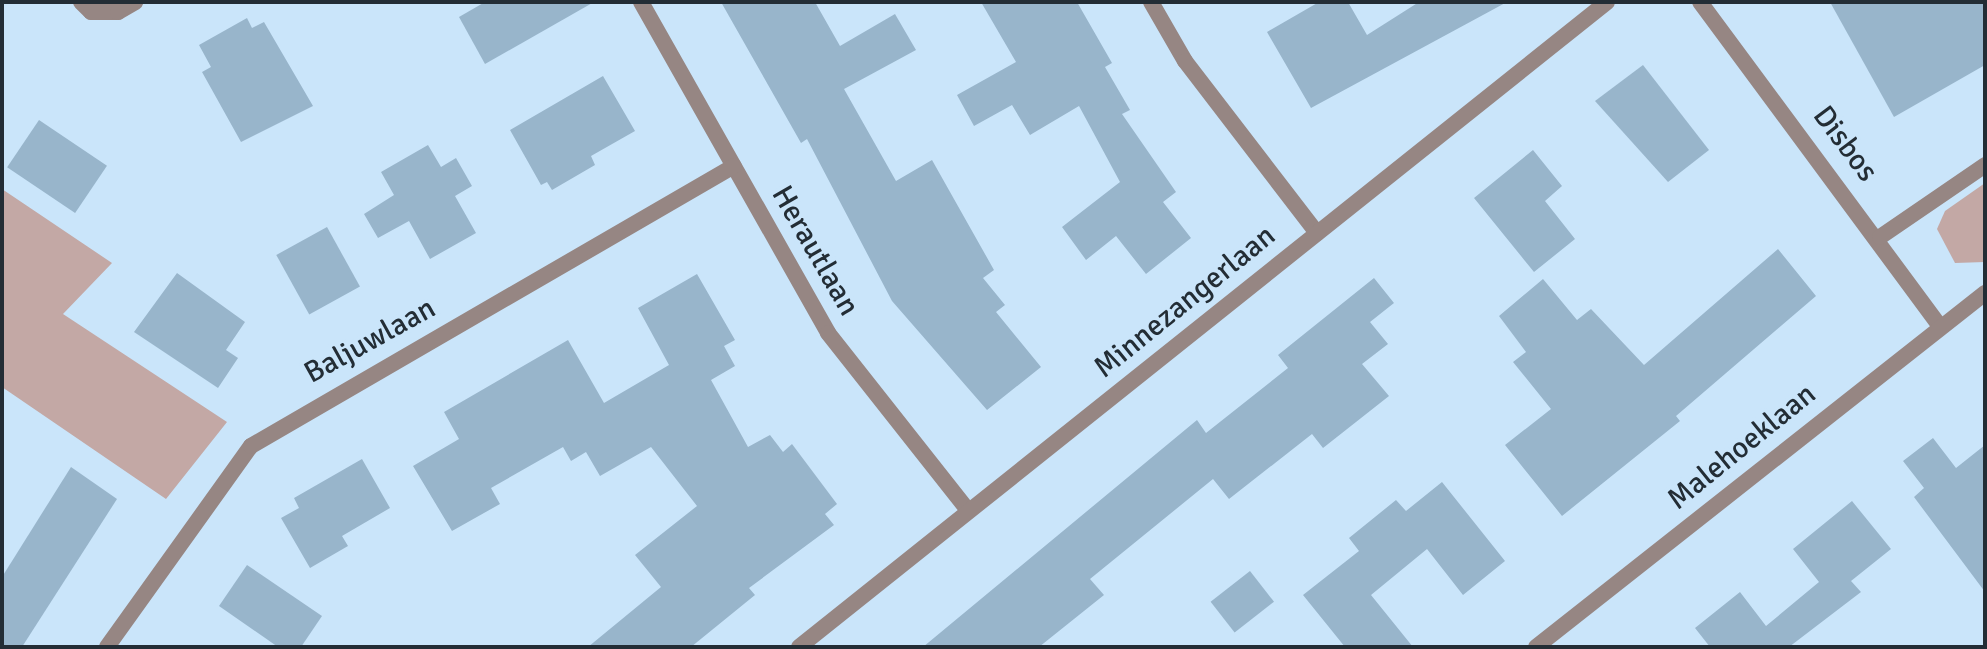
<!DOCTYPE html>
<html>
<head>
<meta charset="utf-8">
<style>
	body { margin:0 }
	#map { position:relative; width:1987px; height:649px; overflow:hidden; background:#cae5fa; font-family:Signika,sans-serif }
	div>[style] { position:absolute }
	.green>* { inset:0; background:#c3a8a5 }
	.building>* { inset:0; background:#98b5cb; transform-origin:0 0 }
	.minor>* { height:16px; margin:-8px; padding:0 8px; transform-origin:8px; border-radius:8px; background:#968683 }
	span { translate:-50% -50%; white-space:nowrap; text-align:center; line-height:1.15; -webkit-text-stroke:8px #cae5fa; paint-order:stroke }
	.street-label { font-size:30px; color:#232d35 }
	.frame { position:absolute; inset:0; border:4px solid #232d35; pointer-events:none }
</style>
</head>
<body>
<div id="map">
	<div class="green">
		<div style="clip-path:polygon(1985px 183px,1985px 262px,1955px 263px,1937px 229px,1945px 211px)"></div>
		<div style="clip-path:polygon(2px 189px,112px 263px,63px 314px,227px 422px,166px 499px,2px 387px)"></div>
	</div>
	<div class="building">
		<div style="clip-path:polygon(485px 2px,594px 2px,485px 64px,459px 17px)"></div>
		<div style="clip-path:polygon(721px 2px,815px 2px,840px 46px,895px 14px,916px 50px,844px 89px,896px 181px,932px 160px,994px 270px,983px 278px,1005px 305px,996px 312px,1041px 367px,987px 410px,892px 301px,807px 139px,801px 143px)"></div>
		<div style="clip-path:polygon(981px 2px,1077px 2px,1112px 63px,1105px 67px,1130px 110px,1122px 114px,1176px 192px,1163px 202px,1191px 238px,1146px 274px,1116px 236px,1086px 260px,1062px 227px,1120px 182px,1079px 106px,1030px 135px,1012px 105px,974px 126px,957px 95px,1016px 62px)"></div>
		<div style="clip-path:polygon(1319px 2px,1348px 2px,1367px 35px,1419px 2px,1507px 2px,1311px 108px,1267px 32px)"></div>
		<div style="clip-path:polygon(1830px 2px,1985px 2px,1985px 65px,1894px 117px)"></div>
		<div style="clip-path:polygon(247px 18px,252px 28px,264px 22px,313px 106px,241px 142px,202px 72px,211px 67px,199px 45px)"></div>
		<div style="clip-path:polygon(1643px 65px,1709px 150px,1668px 182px,1595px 101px)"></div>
		<div style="clip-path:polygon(603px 76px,635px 131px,591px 156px,595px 165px,552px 190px,547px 182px,541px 185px,510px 130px)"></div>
		<div style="left:39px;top:120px;width:82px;height:57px;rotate:34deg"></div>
		<div style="clip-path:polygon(428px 145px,441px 167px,456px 158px,472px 186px,455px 196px,476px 233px,430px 259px,409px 221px,378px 238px,364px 214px,394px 195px,381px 172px)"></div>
		<div style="clip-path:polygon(1533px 150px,1562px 186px,1545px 201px,1575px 239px,1534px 272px,1474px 198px)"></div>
		<div style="left:327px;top:227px;width:68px;height:58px;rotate:61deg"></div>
		<div style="clip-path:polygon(1778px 249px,1816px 296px,1676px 416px,1680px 421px,1562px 516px,1505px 445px,1551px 409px,1513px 362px,1526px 352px,1499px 316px,1543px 279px,1577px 320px,1591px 309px,1644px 365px)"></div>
		<div style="clip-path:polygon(177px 273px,245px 322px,226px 350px,238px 358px,218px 388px,134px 332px)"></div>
		<div style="clip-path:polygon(697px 274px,735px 340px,724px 346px,735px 366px,711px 380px,748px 447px,770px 435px,783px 452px,792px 444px,837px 504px,825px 514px,834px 525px,749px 588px,755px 595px,691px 647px,588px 647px,661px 587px,635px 555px,697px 506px,651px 447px,600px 476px,586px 452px,571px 461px,563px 447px,491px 488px,500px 504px,452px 531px,413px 466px,459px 439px,444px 412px,568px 340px,604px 403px,669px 365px,638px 308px)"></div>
		<div style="clip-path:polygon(1374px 278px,1394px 303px,1370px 322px,1388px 344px,1362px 364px,1389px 396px,1323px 448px,1312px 434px,1229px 499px,1213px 479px,1090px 579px,1104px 595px,1039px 647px,923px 647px,1197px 420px,1206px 433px,1288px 368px,1278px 355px)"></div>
		<div style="clip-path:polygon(1933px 438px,1956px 468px,1985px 445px,1985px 592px,1914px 497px,1924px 488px,1903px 461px)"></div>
		<div style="clip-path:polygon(362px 459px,390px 508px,342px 536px,348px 546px,310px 568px,281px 518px,299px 508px,294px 498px)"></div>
		<div style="clip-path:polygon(71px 467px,117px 499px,22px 647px,2px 647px,2px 577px)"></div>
		<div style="clip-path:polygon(1442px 482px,1505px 561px,1463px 595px,1427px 549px,1371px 595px,1413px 647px,1345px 647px,1303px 595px,1359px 551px,1349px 538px,1396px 500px,1406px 511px)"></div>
		<div style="clip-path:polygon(1852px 501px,1891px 549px,1851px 581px,1861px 592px,1789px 647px,1710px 647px,1695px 628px,1740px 592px,1766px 626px,1819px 582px,1793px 549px)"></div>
		<div style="clip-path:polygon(247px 565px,322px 616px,301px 647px,278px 647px,219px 606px)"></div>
		<div style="left:1250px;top:571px;width:39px;height:50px;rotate:52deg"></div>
	</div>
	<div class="minor">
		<div style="left:81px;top:2px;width:14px;rotate:45deg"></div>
		<div style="left:91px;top:12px;width:27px"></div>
		<div style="left:118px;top:12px;width:20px;rotate:-30deg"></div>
		<div style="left:641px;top:2px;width:380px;rotate:60.5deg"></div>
		<div style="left:828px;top:333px;width:226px;rotate:51.7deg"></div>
		<div style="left:1151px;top:2px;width:68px;rotate:60deg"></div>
		<div style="left:1185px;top:61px;width:217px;rotate:52.5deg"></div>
		<div style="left:1700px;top:2px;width:402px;rotate:53.5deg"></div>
		<div style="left:1880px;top:237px;width:127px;rotate:-34.4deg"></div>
		<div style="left:107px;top:647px;width:247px;rotate:-54.4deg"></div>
		<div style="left:251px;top:446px;width:558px;rotate:-30.1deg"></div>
		<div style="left:799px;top:647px;width:1034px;rotate:-38.6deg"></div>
		<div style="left:1536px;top:647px;width:572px;rotate:-38.25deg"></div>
	</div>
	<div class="street-label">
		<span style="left:1845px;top:144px;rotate:53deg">Disbos</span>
		<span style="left:815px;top:251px;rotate:60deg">Herautlaan</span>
		<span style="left:1185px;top:302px;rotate:-39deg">Minnezangerlaan</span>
		<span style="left:370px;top:341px;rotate:-29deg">Baljuwlaan</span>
		<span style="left:1742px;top:447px;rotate:-39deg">Malehoeklaan</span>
	</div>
	<div class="frame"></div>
</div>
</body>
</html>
